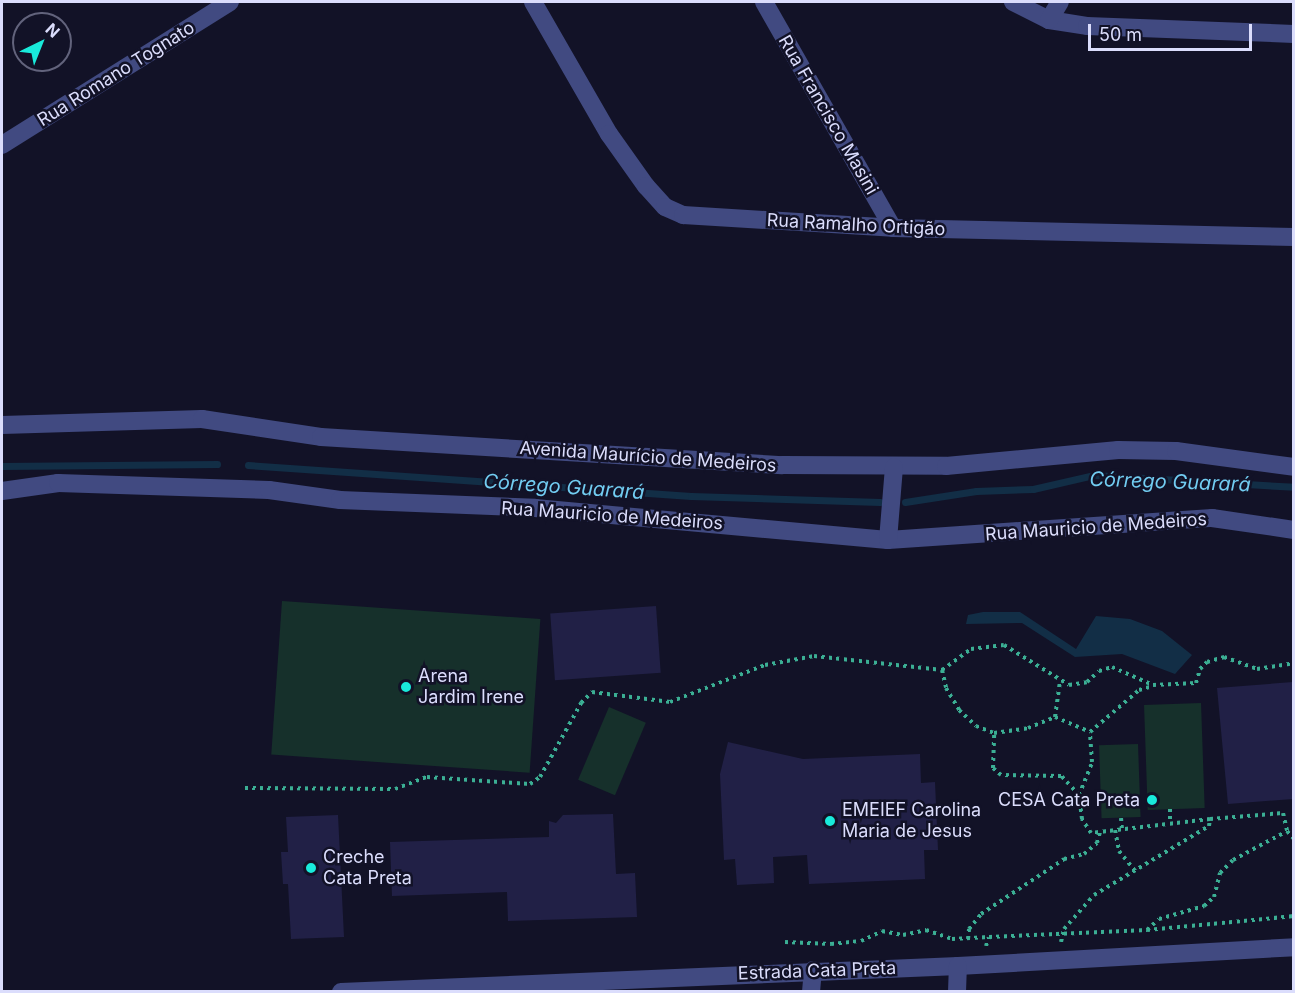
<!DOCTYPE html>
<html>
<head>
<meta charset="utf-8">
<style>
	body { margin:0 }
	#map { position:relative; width:1295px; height:993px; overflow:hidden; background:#121227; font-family:Inter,sans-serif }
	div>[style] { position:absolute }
	.green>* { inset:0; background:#16302b; transform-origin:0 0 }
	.water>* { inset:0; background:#122e46 }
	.stream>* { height:7px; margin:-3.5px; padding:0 3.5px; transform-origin:3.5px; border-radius:3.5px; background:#122e46 }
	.building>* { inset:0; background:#212046; transform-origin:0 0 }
	.path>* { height:4px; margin-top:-2px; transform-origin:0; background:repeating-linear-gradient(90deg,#3baf94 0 3px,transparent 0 7.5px) }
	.minor>* { height:18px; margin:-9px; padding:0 9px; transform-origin:9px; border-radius:9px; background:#414a81 }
	.dots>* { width:16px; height:16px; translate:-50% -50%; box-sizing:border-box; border:3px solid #121227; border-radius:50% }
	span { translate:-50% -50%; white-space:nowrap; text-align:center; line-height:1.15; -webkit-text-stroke:5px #121227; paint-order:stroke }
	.street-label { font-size:18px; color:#dbddfc }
	.poi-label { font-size:18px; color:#dbddfc }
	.left { translate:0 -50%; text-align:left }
	.right { translate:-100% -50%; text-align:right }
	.water-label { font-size:20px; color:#72cdf2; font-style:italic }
	.frame { position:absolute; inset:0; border:3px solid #dbddfc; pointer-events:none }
	.north { position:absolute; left:12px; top:12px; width:60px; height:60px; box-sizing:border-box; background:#121227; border:2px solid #62637c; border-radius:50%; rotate:43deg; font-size:16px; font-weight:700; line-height:24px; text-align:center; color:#dbddfc }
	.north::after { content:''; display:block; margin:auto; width:21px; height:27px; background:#19eadb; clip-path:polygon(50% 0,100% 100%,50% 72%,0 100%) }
	.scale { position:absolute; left:1088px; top:24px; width:164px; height:27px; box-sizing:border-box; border:3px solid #dbddfc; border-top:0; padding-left:8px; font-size:18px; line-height:21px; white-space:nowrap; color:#dbddfc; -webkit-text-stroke:4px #121227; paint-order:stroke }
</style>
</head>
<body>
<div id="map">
	<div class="green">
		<div style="left:282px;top:601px;width:259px;height:154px;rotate:4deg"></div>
		<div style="left:1201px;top:703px;width:105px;height:57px;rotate:88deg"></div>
		<div style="left:609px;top:707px;width:40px;height:79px;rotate:23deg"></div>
		<div style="left:1138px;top:744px;width:73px;height:39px;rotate:88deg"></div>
	</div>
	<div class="water">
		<div style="clip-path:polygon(983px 612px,1020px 612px,1076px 649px,1096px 616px,1130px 619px,1162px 631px,1192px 655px,1175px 674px,1122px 654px,1075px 657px,1022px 623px,966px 624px,968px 615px)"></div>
	</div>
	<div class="stream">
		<div style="left:248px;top:465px;width:444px;rotate:4deg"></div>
		<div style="left:691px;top:496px;width:189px;rotate:1.8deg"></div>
		<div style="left:2px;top:466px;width:215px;rotate:-0.5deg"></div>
		<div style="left:905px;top:502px;width:72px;rotate:-8.8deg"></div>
		<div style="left:976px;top:491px;width:57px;rotate:-2deg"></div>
		<div style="left:1033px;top:489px;width:63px;rotate:-12.9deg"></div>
		<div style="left:1094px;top:475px;width:200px;rotate:3.4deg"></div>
	</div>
	<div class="building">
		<div style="left:656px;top:606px;width:67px;height:106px;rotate:86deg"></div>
		<div style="clip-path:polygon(1293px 682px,1293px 799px,1228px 804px,1217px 688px)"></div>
		<div style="clip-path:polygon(728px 742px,803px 759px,920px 754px,921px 783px,935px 782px,938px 850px,924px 850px,925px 879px,809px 884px,807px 855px,773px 857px,774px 883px,737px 885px,735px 859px,724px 860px,720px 774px)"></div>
		<div style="clip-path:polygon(613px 814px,616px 874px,635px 873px,637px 917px,508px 921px,507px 892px,392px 896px,390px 842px,549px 837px,549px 821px,556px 823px,563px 815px)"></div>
		<div style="clip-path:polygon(338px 815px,344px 937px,291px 939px,288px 884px,283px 884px,281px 852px,288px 852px,286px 817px)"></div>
	</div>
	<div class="path">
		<div style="left:942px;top:670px;width:18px;rotate:77deg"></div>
		<div style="left:946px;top:688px;width:26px;rotate:59deg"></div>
		<div style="left:959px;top:710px;width:23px;rotate:43deg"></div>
		<div style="left:976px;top:726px;width:19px;rotate:21deg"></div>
		<div style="left:1055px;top:717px;width:36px;rotate:-82deg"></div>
		<div style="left:245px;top:788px;width:150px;rotate:0.4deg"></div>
		<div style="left:395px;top:789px;width:34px;rotate:-21deg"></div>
		<div style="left:427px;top:777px;width:103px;rotate:3.9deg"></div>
		<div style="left:530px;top:784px;width:12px;rotate:-35deg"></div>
		<div style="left:540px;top:777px;width:85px;rotate:-61deg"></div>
		<div style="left:581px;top:703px;width:16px;rotate:-45deg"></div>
		<div style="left:592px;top:692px;width:79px;rotate:7.3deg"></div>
		<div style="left:670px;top:702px;width:102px;rotate:-21.3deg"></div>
		<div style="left:765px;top:665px;width:50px;rotate:-10.4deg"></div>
		<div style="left:814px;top:656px;width:129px;rotate:6.2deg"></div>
		<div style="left:942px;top:670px;width:36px;rotate:-36deg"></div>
		<div style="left:971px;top:649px;width:33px;rotate:-7deg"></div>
		<div style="left:1004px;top:645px;width:76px;rotate:31.6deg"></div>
		<div style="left:1069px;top:685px;width:18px;rotate:-9deg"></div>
		<div style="left:1087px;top:682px;width:16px;rotate:-43deg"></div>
		<div style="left:1099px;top:671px;width:14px;rotate:-17deg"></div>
		<div style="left:1112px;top:667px;width:45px;rotate:23.7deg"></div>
		<div style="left:1153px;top:685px;width:43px;rotate:-2.7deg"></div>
		<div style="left:1196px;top:683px;width:15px;rotate:-74deg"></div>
		<div style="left:1200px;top:669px;width:10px;rotate:-45deg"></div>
		<div style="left:1207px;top:662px;width:18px;rotate:-16deg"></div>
		<div style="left:1224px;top:657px;width:35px;rotate:20deg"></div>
		<div style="left:1257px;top:669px;width:37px;rotate:-9deg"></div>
		<div style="left:1079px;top:795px;width:35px;rotate:-68deg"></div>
		<div style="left:1092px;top:762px;width:30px;rotate:-94deg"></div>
		<div style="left:1170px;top:809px;width:14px;rotate:90deg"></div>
		<div style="left:1121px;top:818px;width:11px;rotate:85deg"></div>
		<div style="left:1210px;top:819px;width:73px;rotate:-4.7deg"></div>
		<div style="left:1283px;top:813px;width:18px;rotate:77deg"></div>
		<div style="left:1287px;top:831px;width:11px;rotate:49deg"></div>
		<div style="left:1115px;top:830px;width:21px;rotate:79deg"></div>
		<div style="left:1119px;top:851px;width:26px;rotate:51deg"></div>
		<div style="left:1147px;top:930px;width:16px;rotate:-43deg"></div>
		<div style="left:1159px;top:919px;width:47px;rotate:-16.1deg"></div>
		<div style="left:1204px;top:906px;width:13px;rotate:-42deg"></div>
		<div style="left:1214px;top:897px;width:25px;rotate:-76deg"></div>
		<div style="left:1220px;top:873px;width:18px;rotate:-45deg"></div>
		<div style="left:1233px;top:860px;width:61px;rotate:-28.2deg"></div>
		<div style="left:968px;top:939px;width:10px;rotate:-84deg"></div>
		<div style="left:969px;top:929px;width:19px;rotate:-51deg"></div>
		<div style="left:981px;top:914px;width:100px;rotate:-33.5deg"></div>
		<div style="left:1064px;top:859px;width:21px;rotate:-14deg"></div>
		<div style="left:1084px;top:854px;width:17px;rotate:-40deg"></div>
		<div style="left:1097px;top:843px;width:11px;rotate:-75deg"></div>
		<div style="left:785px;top:942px;width:46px;rotate:2.5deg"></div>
		<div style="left:831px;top:944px;width:30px;rotate:-6deg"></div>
		<div style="left:861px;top:941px;width:23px;rotate:-25deg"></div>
		<div style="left:882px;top:931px;width:21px;rotate:11deg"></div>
		<div style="left:903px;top:935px;width:24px;rotate:-12deg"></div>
		<div style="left:926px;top:930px;width:28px;rotate:19deg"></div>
		<div style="left:952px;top:939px;width:37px;rotate:-3deg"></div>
		<div style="left:1061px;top:942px;width:13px;rotate:-77deg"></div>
		<div style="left:1064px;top:929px;width:45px;rotate:-48.6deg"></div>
		<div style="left:1094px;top:895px;width:134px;rotate:-31deg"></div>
		<div style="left:1209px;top:826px;width:7px;rotate:-82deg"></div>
		<div style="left:1210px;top:819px;width:120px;rotate:173.3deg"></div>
		<div style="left:1091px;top:833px;width:17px;rotate:-123deg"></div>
		<div style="left:1082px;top:819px;width:24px;rotate:-97deg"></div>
		<div style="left:1079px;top:795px;width:26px;rotate:-133deg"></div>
		<div style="left:1061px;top:776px;width:60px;rotate:-179deg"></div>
		<div style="left:1001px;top:775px;width:11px;rotate:-139deg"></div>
		<div style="left:993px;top:768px;width:35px;rotate:-88deg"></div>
		<div style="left:994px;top:733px;width:34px;rotate:-8deg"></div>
		<div style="left:1028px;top:728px;width:29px;rotate:-22deg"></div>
		<div style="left:1055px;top:717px;width:38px;rotate:23deg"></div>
		<div style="left:1090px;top:732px;width:65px;rotate:-40.6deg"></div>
		<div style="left:1139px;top:690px;width:15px;rotate:-16deg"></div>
		<div style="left:986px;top:946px;width:9px;rotate:-72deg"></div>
		<div style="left:989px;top:937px;width:158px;rotate:-2.5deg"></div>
		<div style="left:1147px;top:930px;width:148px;rotate:-5.4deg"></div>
	</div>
	<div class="minor">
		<div style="left:533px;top:2px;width:152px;rotate:60.1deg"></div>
		<div style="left:609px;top:134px;width:64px;rotate:54.6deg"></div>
		<div style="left:646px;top:186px;width:28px;rotate:48deg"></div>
		<div style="left:665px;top:207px;width:20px;rotate:24deg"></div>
		<div style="left:683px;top:215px;width:210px;rotate:3.5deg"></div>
		<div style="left:893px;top:228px;width:401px;rotate:1.3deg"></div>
		<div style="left:764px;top:2px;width:260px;rotate:60.3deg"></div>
		<div style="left:1013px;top:2px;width:40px;rotate:26.6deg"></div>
		<div style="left:1049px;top:20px;width:38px;rotate:9deg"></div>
		<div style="left:1087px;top:26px;width:207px;rotate:2.2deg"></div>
		<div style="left:1049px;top:20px;width:21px;rotate:-59deg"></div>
		<div style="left:2px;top:145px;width:269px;rotate:-32.1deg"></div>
		<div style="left:2px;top:425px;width:200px;rotate:-1.7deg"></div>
		<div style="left:202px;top:419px;width:120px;rotate:8.6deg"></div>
		<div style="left:321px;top:437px;width:462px;rotate:3.5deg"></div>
		<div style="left:782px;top:465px;width:164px;rotate:0.3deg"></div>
		<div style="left:946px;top:466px;width:173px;rotate:-5.3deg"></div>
		<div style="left:1118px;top:450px;width:58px;rotate:1deg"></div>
		<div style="left:1176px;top:451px;width:119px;rotate:7.7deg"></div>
		<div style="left:2px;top:491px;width:57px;rotate:-8.1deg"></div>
		<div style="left:58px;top:483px;width:211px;rotate:1.9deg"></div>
		<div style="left:269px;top:490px;width:72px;rotate:8deg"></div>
		<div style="left:340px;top:500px;width:195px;rotate:2.3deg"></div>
		<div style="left:535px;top:508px;width:354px;rotate:5.2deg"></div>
		<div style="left:888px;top:540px;width:325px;rotate:-3.9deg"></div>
		<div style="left:1212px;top:518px;width:83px;rotate:8.3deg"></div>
		<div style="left:888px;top:540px;width:73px;rotate:-85.3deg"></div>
		<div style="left:341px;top:992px;width:618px;rotate:-2.41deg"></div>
		<div style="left:958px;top:966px;width:337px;rotate:-3.2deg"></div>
		<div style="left:811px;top:992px;width:22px;rotate:-85deg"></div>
		<div style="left:957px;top:992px;width:26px;rotate:-88deg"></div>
	</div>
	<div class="dots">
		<div style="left:406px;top:687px;background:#19eadb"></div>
		<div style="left:1152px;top:800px;background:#19eadb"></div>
		<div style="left:830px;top:821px;background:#19eadb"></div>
		<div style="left:311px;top:868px;background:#19eadb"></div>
	</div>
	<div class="street-label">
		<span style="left:116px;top:74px;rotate:-32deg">Rua Romano Tognato</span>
		<span style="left:828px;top:115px;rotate:60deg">Rua Francisco Masini</span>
		<span style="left:856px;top:225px;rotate:3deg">Rua Ramalho Ortigão</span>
		<span style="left:648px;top:457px;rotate:4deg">Avenida Maurício de Medeiros</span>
		<span style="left:612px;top:516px;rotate:4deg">Rua Mauricio de Medeiros</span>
		<span style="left:1096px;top:527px;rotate:-4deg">Rua Mauricio de Medeiros</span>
		<span style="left:817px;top:971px;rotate:-2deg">Estrada Cata Preta</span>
	</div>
	<div class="poi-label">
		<span class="left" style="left:418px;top:687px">Arena<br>Jardim Irene</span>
		<span class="right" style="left:1140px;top:800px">CESA Cata Preta</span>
		<span class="left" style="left:842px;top:821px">EMEIEF Carolina<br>Maria de Jesus</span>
		<span class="left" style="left:323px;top:868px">Creche<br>Cata Preta</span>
	</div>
	<div class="water-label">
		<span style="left:1170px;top:482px;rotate:2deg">Córrego Guarará</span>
		<span style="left:564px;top:487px;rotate:4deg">Córrego Guarará</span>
	</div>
	<div class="frame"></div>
	<div class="north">N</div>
	<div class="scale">50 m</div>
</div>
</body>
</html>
